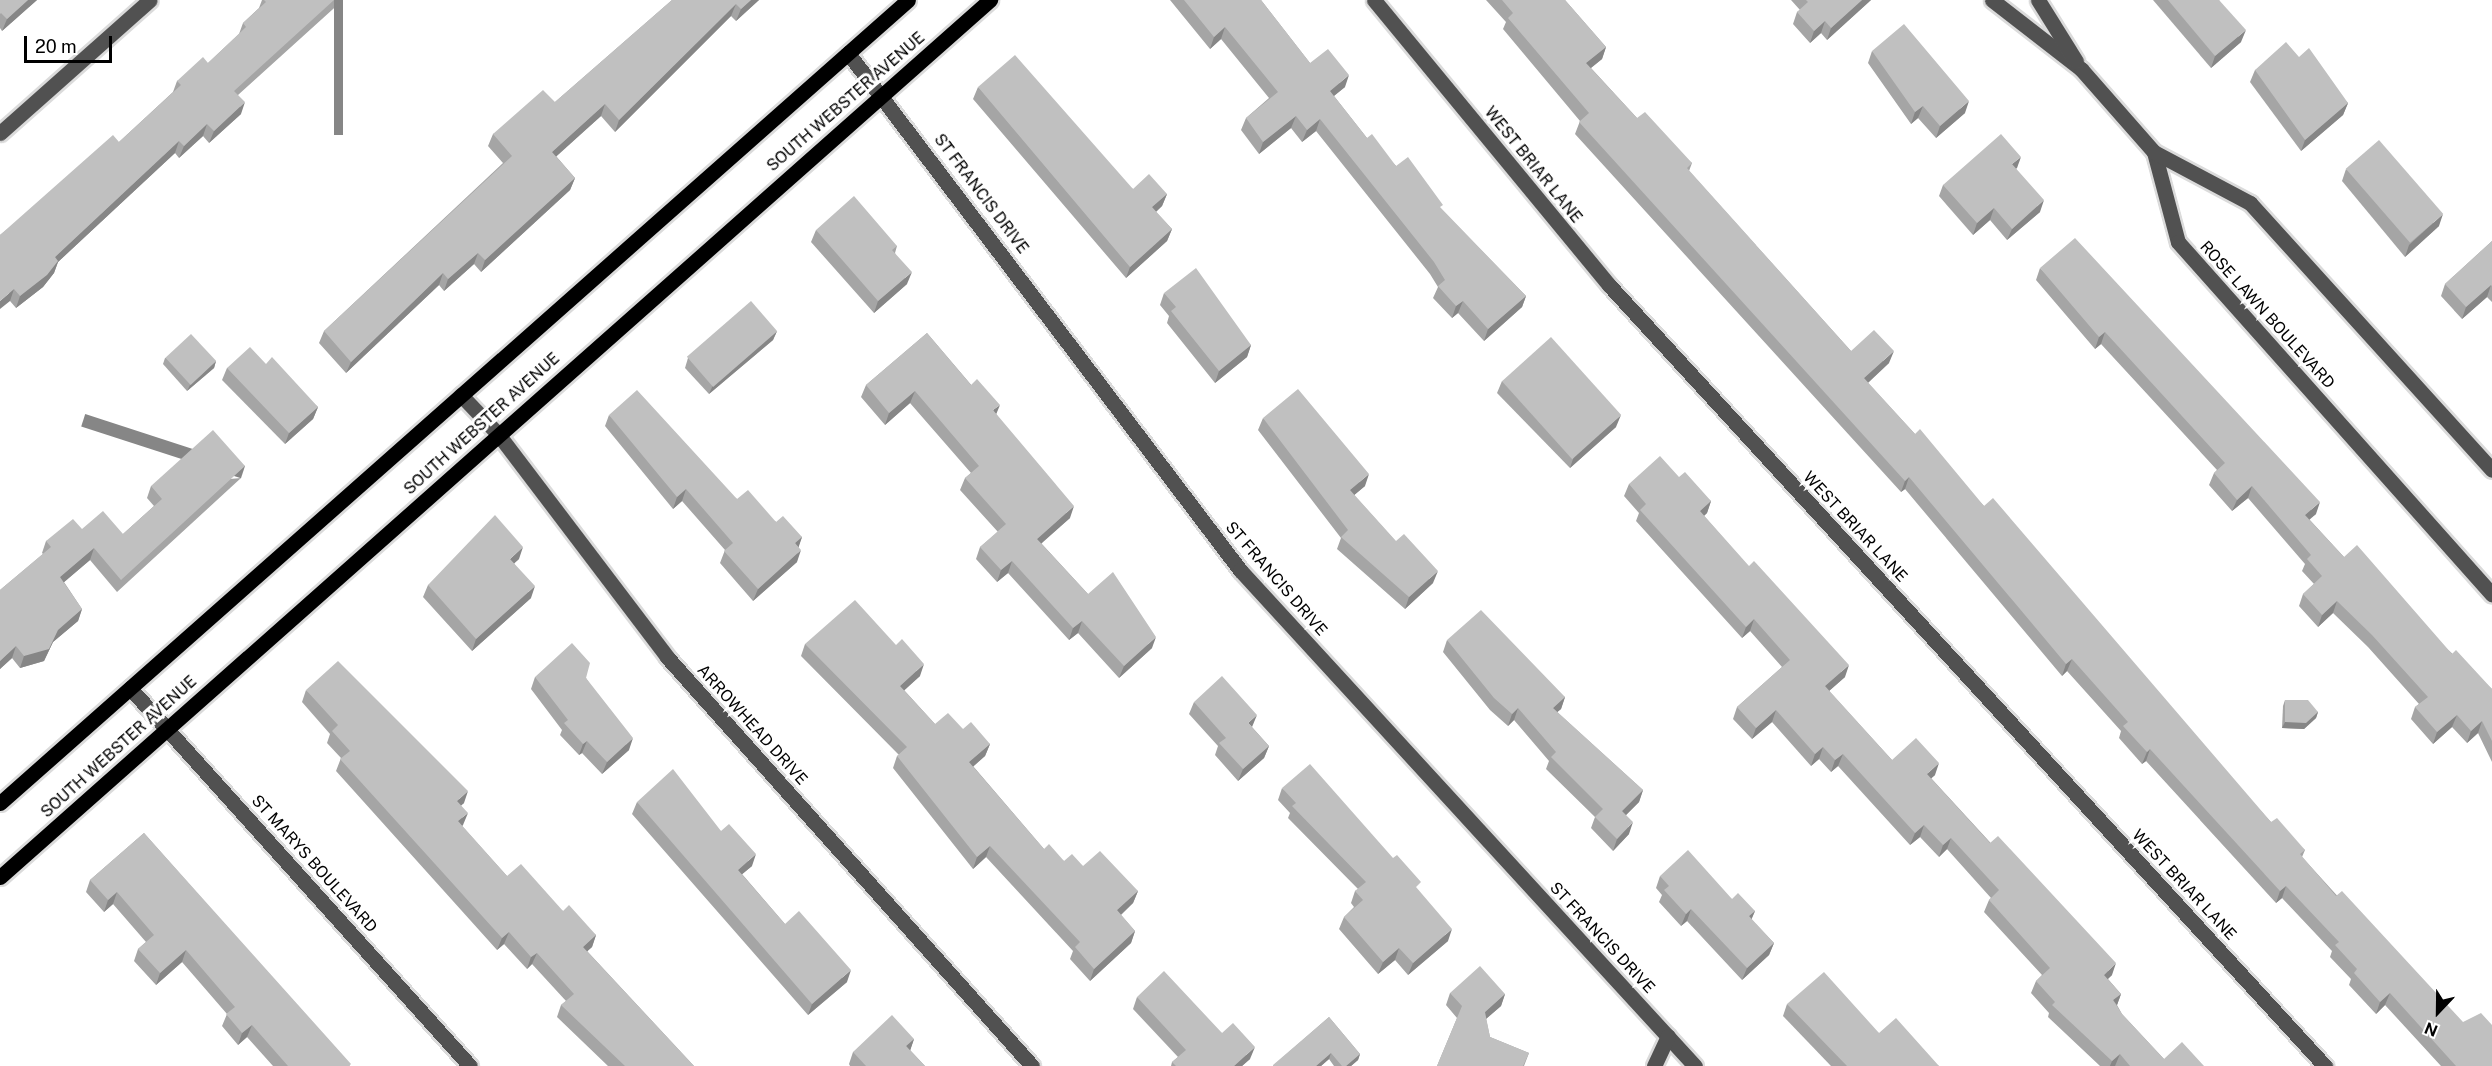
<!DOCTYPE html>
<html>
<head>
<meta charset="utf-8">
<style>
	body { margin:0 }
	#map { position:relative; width:2492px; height:1066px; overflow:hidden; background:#fff; font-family:"Public Sans",sans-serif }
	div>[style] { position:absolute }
	.roads { filter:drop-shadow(2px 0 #dbdbdb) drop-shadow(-2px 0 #dbdbdb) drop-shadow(0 2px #dbdbdb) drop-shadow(0 -2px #dbdbdb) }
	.minor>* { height:15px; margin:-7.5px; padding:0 7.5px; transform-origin:7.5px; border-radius:7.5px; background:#515151 }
	.major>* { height:15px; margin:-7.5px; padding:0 7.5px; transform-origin:7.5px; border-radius:7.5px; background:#000 }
	.wall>* { inset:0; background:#a5a5a5 }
	.shaded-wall>* { inset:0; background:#868686; transform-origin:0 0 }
	.building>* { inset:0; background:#c0c0c0; transform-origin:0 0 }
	span { translate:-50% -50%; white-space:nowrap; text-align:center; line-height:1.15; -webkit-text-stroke:6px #fff; paint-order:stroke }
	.street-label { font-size:16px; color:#000 }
	.north { position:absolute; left:2408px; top:982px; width:60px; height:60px; -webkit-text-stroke:4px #fff; paint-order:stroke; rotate:202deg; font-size:16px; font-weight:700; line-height:24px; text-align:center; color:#000 }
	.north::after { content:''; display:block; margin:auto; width:21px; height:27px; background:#000; clip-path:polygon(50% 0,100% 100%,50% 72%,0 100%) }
	.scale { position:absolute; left:24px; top:36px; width:88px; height:27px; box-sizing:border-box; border:3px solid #000; border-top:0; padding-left:8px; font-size:18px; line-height:21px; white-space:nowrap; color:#000; -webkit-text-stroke:4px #fff; paint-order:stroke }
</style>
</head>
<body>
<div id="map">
	<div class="roads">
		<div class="minor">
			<div style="left:1374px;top:0;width:369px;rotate:50.5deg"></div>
			<div style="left:1609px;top:285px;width:1060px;rotate:47.49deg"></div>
			<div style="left:1992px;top:0;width:113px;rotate:37.8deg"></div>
			<div style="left:2081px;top:69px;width:111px;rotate:48.7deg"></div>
			<div style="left:2154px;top:152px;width:93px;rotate:75.1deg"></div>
			<div style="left:2178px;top:242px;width:472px;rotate:48.3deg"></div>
			<div style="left:2038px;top:0;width:72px;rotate:58.1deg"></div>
			<div style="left:848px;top:53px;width:649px;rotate:52.83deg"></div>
			<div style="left:1240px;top:570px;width:673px;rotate:47.47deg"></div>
			<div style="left:0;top:133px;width:200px;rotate:-41.6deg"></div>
			<div style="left:2154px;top:152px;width:109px;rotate:28deg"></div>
			<div style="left:2250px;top:203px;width:360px;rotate:47.8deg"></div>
			<div style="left:461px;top:395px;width:54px;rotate:46.5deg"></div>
			<div style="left:498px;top:434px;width:280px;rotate:52.8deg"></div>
			<div style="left:667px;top:657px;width:548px;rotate:48.25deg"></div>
			<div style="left:130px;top:688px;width:508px;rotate:48.03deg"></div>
			<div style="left:1654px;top:1066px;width:33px;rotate:-65deg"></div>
		</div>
		<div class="major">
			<div style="left:0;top:803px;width:1212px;rotate:-41.49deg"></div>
			<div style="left:0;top:877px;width:1323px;rotate:-41.54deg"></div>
		</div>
	</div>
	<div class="wall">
		<div style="clip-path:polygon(0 0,37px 0,2px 31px,0 28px)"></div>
		<div style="clip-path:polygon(262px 0,343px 0,238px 95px,241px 114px,209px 143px,203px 136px,179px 158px,175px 153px,58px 262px,54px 273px,43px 287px,16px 308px,10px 301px,0 235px,119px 142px,173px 92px,177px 81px,208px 63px,239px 34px,243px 23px,259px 8px)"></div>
		<div style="clip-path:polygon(672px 0,759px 0,736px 21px,731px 16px,615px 132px,601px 116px,556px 156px,575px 178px,570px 190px,481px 272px,474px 264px,444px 291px,439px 285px,346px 373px,319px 343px,324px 331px,503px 163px,488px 146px,493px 134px,555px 102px)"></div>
		<div style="clip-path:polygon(1170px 0,1261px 0,1310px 63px,1345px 87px,1334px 96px,1367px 138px,1441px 209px,1526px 296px,1522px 307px,1484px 341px,1458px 313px,1452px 318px,1433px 298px,1438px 287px,1430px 274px,1316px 131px,1302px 142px,1291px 128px,1259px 154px,1241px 130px,1246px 118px,1269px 98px,1221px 39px,1210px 49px)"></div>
		<div style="clip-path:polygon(1486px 0,1565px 0,1606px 47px,1602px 59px,1591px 68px,1637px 118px,1692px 163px,1689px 171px,1851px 351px,1889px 363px,1868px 383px,1915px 434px,1984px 506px,2271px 822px,2305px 850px,2302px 857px,2492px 1066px,2441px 1066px,2385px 1005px,2376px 1014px,2349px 985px,2351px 979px,2330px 957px,2332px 951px,2282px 898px,2276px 903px,2146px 761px,2142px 764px,2119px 738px,2121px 731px,2067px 671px,2062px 676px,1905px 489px,1901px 492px,1575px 134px,1580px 121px,1503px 29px,1506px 22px)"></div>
		<div style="clip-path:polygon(1791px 0,1871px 0,1827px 40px,1821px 33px,1810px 43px,1793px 24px,1797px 12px,1800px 10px)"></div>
		<div style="clip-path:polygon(2153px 0,2219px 0,2241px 42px,2211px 68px)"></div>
		<div style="clip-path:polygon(1872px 51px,1965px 113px,1936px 138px,1918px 118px,1911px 124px,1868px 63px)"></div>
		<div style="clip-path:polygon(2299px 57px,2348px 103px,2343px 115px,2301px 151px,2250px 82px,2255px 70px)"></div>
		<div style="clip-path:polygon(978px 87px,1133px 189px,1167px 194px,1162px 206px,1156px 212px,1172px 229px,1167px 241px,1126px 278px,973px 99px)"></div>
		<div style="clip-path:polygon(2016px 169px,2040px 212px,2007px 240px,1990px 220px,1973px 235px,1939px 196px,1943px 185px)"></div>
		<div style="clip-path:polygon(2346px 169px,2439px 226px,2405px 257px,2342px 181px)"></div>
		<div style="clip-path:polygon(816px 230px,897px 246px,895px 253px,907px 284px,874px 313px,811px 242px)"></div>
		<div style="clip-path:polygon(2492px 241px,2492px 302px,2487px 297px,2462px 319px,2441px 296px,2445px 284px)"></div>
		<div style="clip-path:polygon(2040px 268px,2316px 514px,2309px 519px,2344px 557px,2492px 689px,2492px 762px,2478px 733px,2467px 743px,2452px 727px,2433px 744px,2411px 719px,2415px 707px,2419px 704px,2368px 647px,2333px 613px,2318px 627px,2299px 606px,2303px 594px,2314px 584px,2302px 571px,2305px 564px,2248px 498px,2232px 511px,2209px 485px,2214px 473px,2217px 470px,2101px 344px,2095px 349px,2036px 280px)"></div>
		<div style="clip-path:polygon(1164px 293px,1251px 345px,1247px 357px,1215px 383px,1167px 323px,1169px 316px,1160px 305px)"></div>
		<div style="clip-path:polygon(777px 331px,773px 340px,709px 394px,685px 368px,688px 358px)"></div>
		<div style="clip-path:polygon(927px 333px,996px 414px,1070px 518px,1041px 543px,1088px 594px,1152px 648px,1119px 678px,1078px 633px,1069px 640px,1008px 573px,997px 582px,976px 559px,980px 547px,998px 532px,960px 490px,965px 478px,971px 473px,910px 403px,885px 425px,861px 397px,866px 385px)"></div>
		<div style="clip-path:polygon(165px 358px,216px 361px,214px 368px,187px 391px,163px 364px)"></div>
		<div style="clip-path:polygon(266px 364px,318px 407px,313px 419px,285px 444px,222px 380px,227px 368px)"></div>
		<div style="clip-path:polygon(1502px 381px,1616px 427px,1570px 468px,1497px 393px)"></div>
		<div style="clip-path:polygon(609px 415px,737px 499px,802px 537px,798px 547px,797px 562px,753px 601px,720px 563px,725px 550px,682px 501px,673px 509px,605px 426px)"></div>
		<div style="clip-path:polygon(1263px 418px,1365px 486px,1354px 495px,1433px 583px,1405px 609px,1337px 549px,1341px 538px,1258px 430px)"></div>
		<div style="clip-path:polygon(1679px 477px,1711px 501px,1707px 513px,1704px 516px,1845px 677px,1829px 691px,1892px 760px,1935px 775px,1931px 778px,2112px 975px,2108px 979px,2121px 994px,2117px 1005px,2122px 1014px,2164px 1059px,2204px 1066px,2100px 1066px,2048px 1017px,2049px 1013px,2031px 993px,2036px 981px,2042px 975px,1984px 912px,1989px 900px,1991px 898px,1947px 849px,1939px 857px,1920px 837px,1910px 845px,1838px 766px,1831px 772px,1819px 759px,1811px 766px,1772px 722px,1752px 739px,1733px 719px,1737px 707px,1782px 667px,1750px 631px,1742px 638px,1636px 521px,1639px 513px,1624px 496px,1629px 484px)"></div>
		<div style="clip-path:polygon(241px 478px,117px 592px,90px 560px,64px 582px,82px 609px,78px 621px,53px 642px,44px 661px,20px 668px,12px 658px,0 669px,0 590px,43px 554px,42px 553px,46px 541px,82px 529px,123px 534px,154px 506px,147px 498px,151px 486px)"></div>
		<div style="clip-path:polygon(519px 559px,514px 563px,531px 598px,472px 651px,423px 597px,428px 585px)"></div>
		<div style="clip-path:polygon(1447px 640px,1565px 697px,1561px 709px,1557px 712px,1643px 790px,1639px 802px,1626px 815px,1629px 834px,1613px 851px,1591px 828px,1595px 817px,1546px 769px,1549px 761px,1514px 720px,1508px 726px,1490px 710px,1443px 652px)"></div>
		<div style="clip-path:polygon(805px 644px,896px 645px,920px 676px,904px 690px,935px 724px,963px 729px,990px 744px,985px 756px,973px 766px,1044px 849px,1064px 861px,1083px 866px,1138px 891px,1133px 903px,1121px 915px,1135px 931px,1131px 943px,1090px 981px,1070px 959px,1073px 951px,986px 857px,973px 869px,893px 768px,897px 756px,899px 755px,801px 656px)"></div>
		<div style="clip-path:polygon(535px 677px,586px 678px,629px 750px,602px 774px,582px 753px,579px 755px,560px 735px,562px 730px,531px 689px)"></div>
		<div style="clip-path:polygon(306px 690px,464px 803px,461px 805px,463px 825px,462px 826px,507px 876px,563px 911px,596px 935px,592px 947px,587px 951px,694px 1066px,608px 1066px,557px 1017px,561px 1005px,566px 1001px,532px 964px,527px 969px,504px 944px,497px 950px,336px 771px,341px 758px,327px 743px,330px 734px,302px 702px)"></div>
		<div style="clip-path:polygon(2285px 700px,2318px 712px,2316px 718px,2304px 729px,2282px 728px,2283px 706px)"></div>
		<div style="clip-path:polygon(1194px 702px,1252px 727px,1269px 746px,1264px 758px,1238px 781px,1215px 755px,1218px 746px,1189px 714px)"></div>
		<div style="clip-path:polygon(1282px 788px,1418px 890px,1448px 941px,1408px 975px,1395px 960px,1378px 974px,1339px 929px,1344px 917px,1354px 907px,1351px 903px,1355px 891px,1358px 889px,1288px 818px,1290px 813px,1278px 800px)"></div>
		<div style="clip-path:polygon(637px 802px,721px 831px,752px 866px,742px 874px,785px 924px,847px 982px,808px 1015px,632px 814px)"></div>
		<div style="clip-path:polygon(144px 833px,350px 1066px,273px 1066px,247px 1037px,238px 1045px,222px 1026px,227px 1014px,182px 962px,156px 985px,134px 961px,138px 949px,146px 942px,113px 904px,104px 912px,86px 892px,90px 880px)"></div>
		<div style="clip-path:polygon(1660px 876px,1732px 899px,1755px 911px,1751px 919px,1774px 943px,1769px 955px,1742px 980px,1687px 921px,1681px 926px,1659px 902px,1662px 895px,1656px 888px)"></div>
		<div style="clip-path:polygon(1450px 993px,1505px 994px,1501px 1006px,1486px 1019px,1490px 1037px,1529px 1053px,1524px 1066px,1437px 1066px,1457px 1018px,1446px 1005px)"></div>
		<div style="clip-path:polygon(1137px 997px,1222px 1033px,1250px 1059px,1242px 1066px,1171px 1066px,1172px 1062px,1178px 1057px,1133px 1009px)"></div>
		<div style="clip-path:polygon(1787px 1004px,1879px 1033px,1939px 1066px,1831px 1066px,1783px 1016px)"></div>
		<div style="clip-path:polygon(1329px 1017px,1360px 1054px,1358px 1060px,1351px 1066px,1334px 1066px,1329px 1059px,1321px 1066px,1273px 1066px)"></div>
		<div style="clip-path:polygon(914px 1039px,910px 1050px,925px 1066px,850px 1066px,849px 1064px,853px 1052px)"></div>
	</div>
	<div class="shaded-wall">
		<div style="clip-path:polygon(28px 0,37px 0,2px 31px,7px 19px)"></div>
		<div style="left:334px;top:0;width:9px;height:135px"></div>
		<div style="clip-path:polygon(751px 0,759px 0,736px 21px,741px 9px)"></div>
		<div style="clip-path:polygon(1862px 0,1871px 0,1827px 40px,1831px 28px)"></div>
		<div style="clip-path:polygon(736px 4px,731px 16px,615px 132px,619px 120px)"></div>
		<div style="clip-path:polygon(1825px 21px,1821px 33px,1810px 43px,1814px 31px)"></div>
		<div style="clip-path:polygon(1225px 27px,1221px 39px,1210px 49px,1214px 37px)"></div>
		<div style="clip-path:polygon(2246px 30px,2241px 42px,2211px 68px,2215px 56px)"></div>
		<div style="clip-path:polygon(1606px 47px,1602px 59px,1582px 75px,1586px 63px)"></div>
		<div style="clip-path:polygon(1349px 75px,1345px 87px,1325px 103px,1330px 91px)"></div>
		<div style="clip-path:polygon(1969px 101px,1965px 113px,1936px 138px,1940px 126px)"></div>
		<div style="clip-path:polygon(245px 102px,241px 114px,209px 143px,214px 131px)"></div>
		<div style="clip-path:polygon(2348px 103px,2343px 115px,2301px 151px,2305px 140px)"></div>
		<div style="clip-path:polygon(605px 104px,601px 116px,548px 164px,552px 152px)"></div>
		<div style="clip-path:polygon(1923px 106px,1918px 118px,1911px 124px,1915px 112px)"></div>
		<div style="clip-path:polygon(1296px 116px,1291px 128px,1259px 154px,1263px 142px)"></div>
		<div style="clip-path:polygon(1320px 119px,1316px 131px,1302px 142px,1307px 130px)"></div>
		<div style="clip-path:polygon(207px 124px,203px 136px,179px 158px,184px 146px)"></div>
		<div style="clip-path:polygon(179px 141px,175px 153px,58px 262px,54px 273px,43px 287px,16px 308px,20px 296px,55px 257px)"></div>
		<div style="clip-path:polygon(2021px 157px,2017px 168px,2008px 176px,2012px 164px)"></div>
		<div style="clip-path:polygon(575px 178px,570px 190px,481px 272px,485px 260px)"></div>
		<div style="clip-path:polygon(1167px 194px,1162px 206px,1148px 219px,1152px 207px)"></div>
		<div style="clip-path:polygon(2044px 200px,2040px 212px,2007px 240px,2012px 229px)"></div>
		<div style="clip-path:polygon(1994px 208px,1990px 220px,1973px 235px,1977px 223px)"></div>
		<div style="clip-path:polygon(2443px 214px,2439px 226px,2405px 257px,2409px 245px)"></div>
		<div style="clip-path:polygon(1172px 229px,1167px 241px,1126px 278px,1130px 267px)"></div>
		<div style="clip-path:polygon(478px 253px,474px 264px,444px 291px,448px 279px)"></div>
		<div style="clip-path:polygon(912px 272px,907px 284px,874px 313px,878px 301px)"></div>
		<div style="clip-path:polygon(443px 273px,439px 285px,346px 373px,351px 362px)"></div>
		<div style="clip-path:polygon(2491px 285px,2487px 297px,2462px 319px,2466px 307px)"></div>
		<div style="clip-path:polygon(14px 289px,10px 301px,0 309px,0 301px)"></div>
		<div style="clip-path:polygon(1526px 296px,1522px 307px,1484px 341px,1488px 329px)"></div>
		<div style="clip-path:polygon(1463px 301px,1458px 313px,1452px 318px,1456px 306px)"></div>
		<div style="clip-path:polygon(777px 331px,773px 340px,709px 394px,713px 385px)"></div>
		<div style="clip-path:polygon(2105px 332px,2101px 344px,2095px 349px,2099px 337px)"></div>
		<div style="clip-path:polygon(1251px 345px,1247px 357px,1215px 383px,1219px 371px)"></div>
		<div style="clip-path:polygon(1894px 351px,1889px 363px,1860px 390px,1864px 378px)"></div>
		<div style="clip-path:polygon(216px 361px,214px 368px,187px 391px,190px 385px)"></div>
		<div style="clip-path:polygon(915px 391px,910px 403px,885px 425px,889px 413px)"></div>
		<div style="clip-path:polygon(1000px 405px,995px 417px,993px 410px)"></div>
		<div style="clip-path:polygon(318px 407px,313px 419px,285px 444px,289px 433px)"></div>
		<div style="clip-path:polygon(1621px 415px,1616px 427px,1570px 468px,1574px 456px)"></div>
		<div style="left:245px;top:466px;width:13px;height:168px;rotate:108deg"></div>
		<div style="clip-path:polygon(1369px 474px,1365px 486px,1346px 502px,1350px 490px)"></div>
		<div style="clip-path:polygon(1909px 477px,1905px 489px,1901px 492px,1905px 481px)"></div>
		<div style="clip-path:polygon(2252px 486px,2248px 498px,2232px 511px,2237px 500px)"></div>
		<div style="clip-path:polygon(686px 489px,682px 501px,673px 509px,677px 497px)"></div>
		<div style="clip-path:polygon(1711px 501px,1707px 513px,1696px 523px,1700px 511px)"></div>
		<div style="clip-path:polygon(2320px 502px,2316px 514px,2301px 527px,2305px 515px)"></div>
		<div style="clip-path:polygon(1074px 506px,1070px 518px,1033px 551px,1037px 539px)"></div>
		<div style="clip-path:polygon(802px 537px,798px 549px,795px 543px)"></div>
		<div style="clip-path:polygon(523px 547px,519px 559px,506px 571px,510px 559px)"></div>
		<div style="clip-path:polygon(94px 548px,90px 560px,56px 589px,60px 577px)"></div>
		<div style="clip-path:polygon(801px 550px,797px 562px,753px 601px,758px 589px)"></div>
		<div style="clip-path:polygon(1012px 561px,1008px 573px,997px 582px,1001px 570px)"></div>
		<div style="clip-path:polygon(1438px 571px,1433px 583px,1405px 609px,1409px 597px)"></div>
		<div style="clip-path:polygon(535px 586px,531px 598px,472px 651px,476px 639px)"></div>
		<div style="clip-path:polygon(2337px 601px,2333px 613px,2318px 627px,2322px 615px)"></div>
		<div style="clip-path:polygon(82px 609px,78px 621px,53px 642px,44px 661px,20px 668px,24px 656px)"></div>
		<div style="clip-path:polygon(1754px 619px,1750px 631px,1742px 638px,1746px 627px)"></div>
		<div style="clip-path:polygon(1082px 621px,1078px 633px,1069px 640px,1073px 628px)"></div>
		<div style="clip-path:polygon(1156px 637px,1152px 648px,1119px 678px,1124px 666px)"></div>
		<div style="clip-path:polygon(16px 646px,12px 658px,0 669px,0 661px)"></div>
		<div style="clip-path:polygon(2072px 659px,2067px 671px,2062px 676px,2066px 664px)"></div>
		<div style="clip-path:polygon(924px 664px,920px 676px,896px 698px,900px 686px)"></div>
		<div style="clip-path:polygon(1849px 665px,1845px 677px,1821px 698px,1825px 686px)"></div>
		<div style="clip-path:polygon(1565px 697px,1561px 709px,1548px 720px,1553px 708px)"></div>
		<div style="clip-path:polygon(1518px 708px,1514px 720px,1508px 726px,1512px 714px)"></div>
		<div style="clip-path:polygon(1776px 710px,1772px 722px,1752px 739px,1756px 728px)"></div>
		<div style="clip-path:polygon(2318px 712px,2316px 718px,2304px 729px,2282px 728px,2285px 722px)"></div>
		<div style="clip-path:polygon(1257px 715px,1252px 727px,1248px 723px)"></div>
		<div style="clip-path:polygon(2457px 715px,2452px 727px,2433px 744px,2437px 732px)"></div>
		<div style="clip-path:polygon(2482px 721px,2478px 733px,2467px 743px,2471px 731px)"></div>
		<div style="clip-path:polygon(633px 738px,629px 750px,602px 774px,607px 762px)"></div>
		<div style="clip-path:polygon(587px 741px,582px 753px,579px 755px,583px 744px)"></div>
		<div style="clip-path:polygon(990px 744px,985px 756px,965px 774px,969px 762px)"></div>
		<div style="clip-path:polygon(1269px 746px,1264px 758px,1238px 781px,1243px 769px)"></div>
		<div style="clip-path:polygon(1823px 747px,1819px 759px,1811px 766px,1815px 754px)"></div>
		<div style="clip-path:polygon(2150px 749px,2146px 761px,2142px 764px,2147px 752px)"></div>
		<div style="clip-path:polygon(1843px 754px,1838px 766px,1831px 772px,1835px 760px)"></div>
		<div style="clip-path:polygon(1939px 763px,1935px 775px,1923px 786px,1927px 774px)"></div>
		<div style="clip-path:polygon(1643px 790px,1639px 802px,1618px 823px,1622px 811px)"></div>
		<div style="clip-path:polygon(468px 791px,464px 803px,453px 813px,457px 801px)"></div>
		<div style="clip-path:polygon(468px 813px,463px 825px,454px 833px,458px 821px)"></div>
		<div style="clip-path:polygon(1633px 822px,1629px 834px,1613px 851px,1617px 839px)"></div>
		<div style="clip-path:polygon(1924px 825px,1920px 837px,1910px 845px,1915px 833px)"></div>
		<div style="clip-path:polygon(1951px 838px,1947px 849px,1939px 857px,1943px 845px)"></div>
		<div style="clip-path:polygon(990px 846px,986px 857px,973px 869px,977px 857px)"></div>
		<div style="clip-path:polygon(756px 854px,752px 866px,734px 881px,738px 870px)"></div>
		<div style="clip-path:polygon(2286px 886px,2282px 898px,2276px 903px,2280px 891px)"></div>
		<div style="clip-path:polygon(1138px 891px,1133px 903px,1113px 922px,1117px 910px)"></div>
		<div style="clip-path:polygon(117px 892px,113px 904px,104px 912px,108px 900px)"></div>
		<div style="clip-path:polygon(1691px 909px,1687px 921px,1681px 926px,1686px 914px)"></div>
		<div style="clip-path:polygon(1755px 911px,1750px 923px,1749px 916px)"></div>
		<div style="clip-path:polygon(1452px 929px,1448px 941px,1408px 975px,1413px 963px)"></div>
		<div style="clip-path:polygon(1135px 931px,1131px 943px,1090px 981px,1094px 969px)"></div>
		<div style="clip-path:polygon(509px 932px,504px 944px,497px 950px,502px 938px)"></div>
		<div style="clip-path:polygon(596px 935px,592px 947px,579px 959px,583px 947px)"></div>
		<div style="clip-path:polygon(1774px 943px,1769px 955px,1742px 980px,1747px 968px)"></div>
		<div style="clip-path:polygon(1399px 948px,1395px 960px,1378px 974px,1383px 962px)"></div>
		<div style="clip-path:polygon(186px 950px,182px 962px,156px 985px,160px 973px)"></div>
		<div style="clip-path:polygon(537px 953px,532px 964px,527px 969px,531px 957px)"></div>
		<div style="clip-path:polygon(2116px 963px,2112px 975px,2099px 987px,2104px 975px)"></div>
		<div style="clip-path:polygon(851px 970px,847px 982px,808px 1015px,812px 1004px)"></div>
		<div style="clip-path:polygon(2390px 993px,2385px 1005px,2376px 1014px,2380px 1002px)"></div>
		<div style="clip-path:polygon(1505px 994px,1501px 1006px,1480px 1024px,1485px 1012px)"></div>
		<div style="clip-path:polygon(2121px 994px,2117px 1005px,2113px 1000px)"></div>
		<div style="clip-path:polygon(252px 1025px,247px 1037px,238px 1045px,242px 1033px)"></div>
		<div style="clip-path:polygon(914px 1039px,910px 1051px,906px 1046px)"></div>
		<div style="clip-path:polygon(1255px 1047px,1250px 1059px,1242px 1066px,1234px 1066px)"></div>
		<div style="clip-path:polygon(1331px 1053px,1329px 1059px,1321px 1066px,1316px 1066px)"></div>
		<div style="clip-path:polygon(1360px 1054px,1358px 1060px,1351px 1066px,1346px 1066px)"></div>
		<div style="clip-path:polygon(2120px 1054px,2115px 1066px,2110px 1066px,2112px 1061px)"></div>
	</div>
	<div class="building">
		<div style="clip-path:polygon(0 0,28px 0,7px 19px,1px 13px,0 14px)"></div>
		<div style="clip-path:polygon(264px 0,334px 0,234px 91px,245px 102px,214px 131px,207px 124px,184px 146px,179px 141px,55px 257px,58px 261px,47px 275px,20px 296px,14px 289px,0 301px,0 235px,113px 135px,119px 142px,181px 85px,177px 81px,203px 57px,208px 63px,246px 27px,243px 23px,266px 2px)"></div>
		<div style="clip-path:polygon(672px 0,751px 0,741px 9px,736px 4px,619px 120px,605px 104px,552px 152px,575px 178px,485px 260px,478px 253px,448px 279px,443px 273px,351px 362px,324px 331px,512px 156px,493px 134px,543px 90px,555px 102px)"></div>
		<div style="clip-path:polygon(1184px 0,1261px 0,1310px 63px,1328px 49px,1349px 75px,1330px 91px,1367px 138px,1372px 134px,1396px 166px,1408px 157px,1443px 205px,1440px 207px,1526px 296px,1488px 329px,1463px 301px,1456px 306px,1438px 286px,1445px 280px,1434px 262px,1320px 119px,1307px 130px,1296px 116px,1263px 142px,1246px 118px,1278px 92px,1225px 27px,1214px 37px)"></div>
		<div style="clip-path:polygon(1502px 0,1565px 0,1606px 47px,1586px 63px,1637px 118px,1645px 112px,1692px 163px,1687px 168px,1851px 351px,1874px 330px,1894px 351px,1864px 378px,1915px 434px,1920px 429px,1984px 506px,1993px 498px,2271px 822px,2277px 818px,2305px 850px,2300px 854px,2336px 896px,2342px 891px,2463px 1022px,2481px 1013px,2492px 1025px,2492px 1066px,2456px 1066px,2390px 993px,2380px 1002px,2354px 973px,2357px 969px,2335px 945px,2339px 942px,2286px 886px,2280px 891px,2150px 749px,2147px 752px,2123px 726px,2128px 722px,2072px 659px,2066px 664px,1909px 477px,1905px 481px,1579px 122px,1589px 113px,1508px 18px,1513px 13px)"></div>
		<div style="clip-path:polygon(1806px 0,1862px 0,1831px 28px,1825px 21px,1814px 31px,1797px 12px,1808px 2px)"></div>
		<div style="clip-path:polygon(2168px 0,2219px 0,2246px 30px,2215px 56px)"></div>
		<div style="clip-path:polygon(1904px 24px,1969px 101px,1940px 126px,1923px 106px,1915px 112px,1872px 51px)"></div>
		<div style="clip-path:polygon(2286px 42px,2299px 57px,2309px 48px,2348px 103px,2305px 140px,2255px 70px)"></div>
		<div style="clip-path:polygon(1015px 55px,1133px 189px,1149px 174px,1167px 194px,1152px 207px,1172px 229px,1130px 267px,978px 87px)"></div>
		<div style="clip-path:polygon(2001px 134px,2021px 157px,2012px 164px,2044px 200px,2012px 229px,1994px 208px,1977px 223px,1943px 185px)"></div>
		<div style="left:2379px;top:140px;width:98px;height:44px;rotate:49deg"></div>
		<div style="clip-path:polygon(854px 196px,897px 246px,892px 250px,912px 272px,878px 301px,816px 230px)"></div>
		<div style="clip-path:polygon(2075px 238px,2320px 502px,2305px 515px,2344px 557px,2357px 545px,2452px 654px,2456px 650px,2492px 689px,2492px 741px,2482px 721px,2471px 731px,2457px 715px,2437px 732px,2415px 707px,2428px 697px,2372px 635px,2337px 601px,2322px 615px,2303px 594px,2322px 576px,2307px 559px,2311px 555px,2252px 486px,2237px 500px,2214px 473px,2225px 463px,2105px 332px,2099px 337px,2040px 268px)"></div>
		<div style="clip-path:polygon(2492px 241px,2492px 286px,2491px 285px,2466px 307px,2445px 284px)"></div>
		<div style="clip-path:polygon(1196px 268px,1251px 345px,1219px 371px,1171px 311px,1176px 307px,1164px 293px)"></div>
		<div style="left:751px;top:301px;width:40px;height:85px;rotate:49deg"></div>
		<div style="clip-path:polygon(927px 333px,971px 385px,977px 379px,1000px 405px,993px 410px,1074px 506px,1037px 539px,1088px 594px,1113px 572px,1156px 637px,1124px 666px,1082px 621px,1073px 628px,1012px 561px,1001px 570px,980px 547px,1006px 524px,965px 478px,979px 466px,915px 391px,889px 413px,866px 385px)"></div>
		<div style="left:191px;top:334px;width:37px;height:35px;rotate:47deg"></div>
		<div style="left:1551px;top:337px;width:105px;height:66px;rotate:48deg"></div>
		<div style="clip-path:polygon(250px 347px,266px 364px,272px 357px,318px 407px,289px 433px,227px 368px)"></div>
		<div style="clip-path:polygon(1298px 389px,1369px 474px,1350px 490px,1396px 541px,1404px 534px,1438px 571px,1409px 597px,1341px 537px,1348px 530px,1263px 418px)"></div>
		<div style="clip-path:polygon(637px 390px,737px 499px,748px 490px,776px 522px,783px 516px,802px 537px,795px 543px,801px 550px,758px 589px,724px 551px,733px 543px,686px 489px,677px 497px,609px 415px)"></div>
		<div style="clip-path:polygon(213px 430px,245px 466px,121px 580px,94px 548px,60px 577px,82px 609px,58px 630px,49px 649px,24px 656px,16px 646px,0 661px,0 590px,51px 547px,46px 541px,73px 519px,82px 529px,103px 511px,123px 534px,162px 499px,151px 486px)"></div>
		<div style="clip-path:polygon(1660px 456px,1679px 477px,1685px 472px,1711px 501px,1700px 511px,1749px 566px,1754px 561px,1849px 665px,1825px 686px,1892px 760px,1916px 738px,1939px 763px,1927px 774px,1990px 843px,1998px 836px,2116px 963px,2104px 975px,2121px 994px,2113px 1000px,2122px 1014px,2164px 1059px,2182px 1042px,2204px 1066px,2130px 1066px,2120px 1054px,2112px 1061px,2052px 1005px,2055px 1002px,2036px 981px,2050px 968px,1989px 900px,1999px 890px,1951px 838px,1943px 845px,1924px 825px,1915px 833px,1843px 754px,1835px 760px,1823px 747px,1815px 754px,1776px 710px,1756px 728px,1737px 707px,1790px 660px,1754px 619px,1746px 627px,1640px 510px,1646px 504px,1629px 484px)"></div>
		<div style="clip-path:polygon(495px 515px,523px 547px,510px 559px,535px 586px,476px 639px,428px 585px)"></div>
		<div style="clip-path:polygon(855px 600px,896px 645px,902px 639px,924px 664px,900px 686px,935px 724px,948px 713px,963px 729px,971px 722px,990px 744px,969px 762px,1044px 849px,1049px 844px,1064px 861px,1072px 854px,1083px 866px,1100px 851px,1138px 891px,1117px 910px,1135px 931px,1094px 969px,1075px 947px,1080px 942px,990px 846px,977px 857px,897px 756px,907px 747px,805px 644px)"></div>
		<div style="clip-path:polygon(1481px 610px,1565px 697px,1553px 708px,1643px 790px,1622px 811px,1633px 822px,1617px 839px,1595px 817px,1603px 809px,1551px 757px,1556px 752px,1518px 708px,1512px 714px,1494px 698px,1447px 640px)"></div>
		<div style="clip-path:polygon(572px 643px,590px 663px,586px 678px,633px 738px,607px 762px,587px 741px,583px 744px,564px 723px,568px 720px,535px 677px)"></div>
		<div style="clip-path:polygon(338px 661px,468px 791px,457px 801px,468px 813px,458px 821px,507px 876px,521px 864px,563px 911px,569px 905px,596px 935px,583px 947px,694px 1066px,625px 1066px,561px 1005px,574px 994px,537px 953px,531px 957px,509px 932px,502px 938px,340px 759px,350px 751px,332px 731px,338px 725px,306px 690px)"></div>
		<div style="clip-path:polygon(1222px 676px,1257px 715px,1248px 723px,1269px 746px,1243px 769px,1219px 743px,1226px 738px,1194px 702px)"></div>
		<div style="clip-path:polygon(2285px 700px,2308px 700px,2318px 712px,2306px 723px,2285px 722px)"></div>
		<div style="clip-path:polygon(1310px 764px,1393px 858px,1397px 855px,1421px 882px,1416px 887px,1452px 929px,1413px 963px,1399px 948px,1383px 962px,1344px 917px,1363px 900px,1355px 891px,1366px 882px,1292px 806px,1296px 803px,1282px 788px)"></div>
		<div style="clip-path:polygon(673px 769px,721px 831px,729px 824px,756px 854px,738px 870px,785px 924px,799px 911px,851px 970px,812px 1004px,637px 802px)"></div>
		<div style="clip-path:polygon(144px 833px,351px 1064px,349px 1066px,288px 1066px,252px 1025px,242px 1033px,226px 1014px,235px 1007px,186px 950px,160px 973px,138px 949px,154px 935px,117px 892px,108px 900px,90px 880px)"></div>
		<div style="clip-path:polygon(1688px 850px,1732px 899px,1738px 893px,1755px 911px,1749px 916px,1774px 943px,1747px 968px,1691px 909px,1686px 914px,1664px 890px,1669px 886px,1660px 876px)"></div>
		<div style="clip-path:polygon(1480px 966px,1505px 994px,1485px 1012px,1490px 1037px,1529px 1053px,1523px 1066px,1437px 1066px,1462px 1006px,1450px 993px)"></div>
		<div style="clip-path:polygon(1164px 971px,1222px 1033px,1233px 1023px,1255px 1047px,1234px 1066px,1176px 1066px,1172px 1062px,1186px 1050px,1137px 997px)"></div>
		<div style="clip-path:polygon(1824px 972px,1879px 1033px,1896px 1018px,1939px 1066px,1847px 1066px,1787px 1004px)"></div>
		<div style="clip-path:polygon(892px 1015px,914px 1039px,906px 1046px,925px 1066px,866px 1066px,853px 1052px)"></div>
		<div style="clip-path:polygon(1329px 1017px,1360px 1054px,1346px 1066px,1342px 1066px,1331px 1053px,1316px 1066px,1273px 1066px,1273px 1065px)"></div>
	</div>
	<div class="street-label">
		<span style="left:846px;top:102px;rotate:-41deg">SOUTH WEBSTER AVENUE</span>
		<span style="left:1533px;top:165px;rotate:51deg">WEST BRIAR LANE</span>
		<span style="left:981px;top:194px;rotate:53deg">ST FRANCIS DRIVE</span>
		<span style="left:2267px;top:315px;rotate:48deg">ROSE LAWN BOULEVARD</span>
		<span style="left:482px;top:424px;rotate:-42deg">SOUTH WEBSTER AVENUE</span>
		<span style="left:1855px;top:527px;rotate:47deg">WEST BRIAR LANE</span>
		<span style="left:1276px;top:579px;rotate:49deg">ST FRANCIS DRIVE</span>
		<span style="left:752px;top:725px;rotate:48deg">ARROWHEAD DRIVE</span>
		<span style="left:119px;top:747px;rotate:-42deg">SOUTH WEBSTER AVENUE</span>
		<span style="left:314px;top:864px;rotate:48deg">ST MARYS BOULEVARD</span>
		<span style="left:2184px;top:885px;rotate:47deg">WEST BRIAR LANE</span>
		<span style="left:1602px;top:938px;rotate:47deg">ST FRANCIS DRIVE</span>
	</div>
	<div class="north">N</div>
	<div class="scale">20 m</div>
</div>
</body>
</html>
